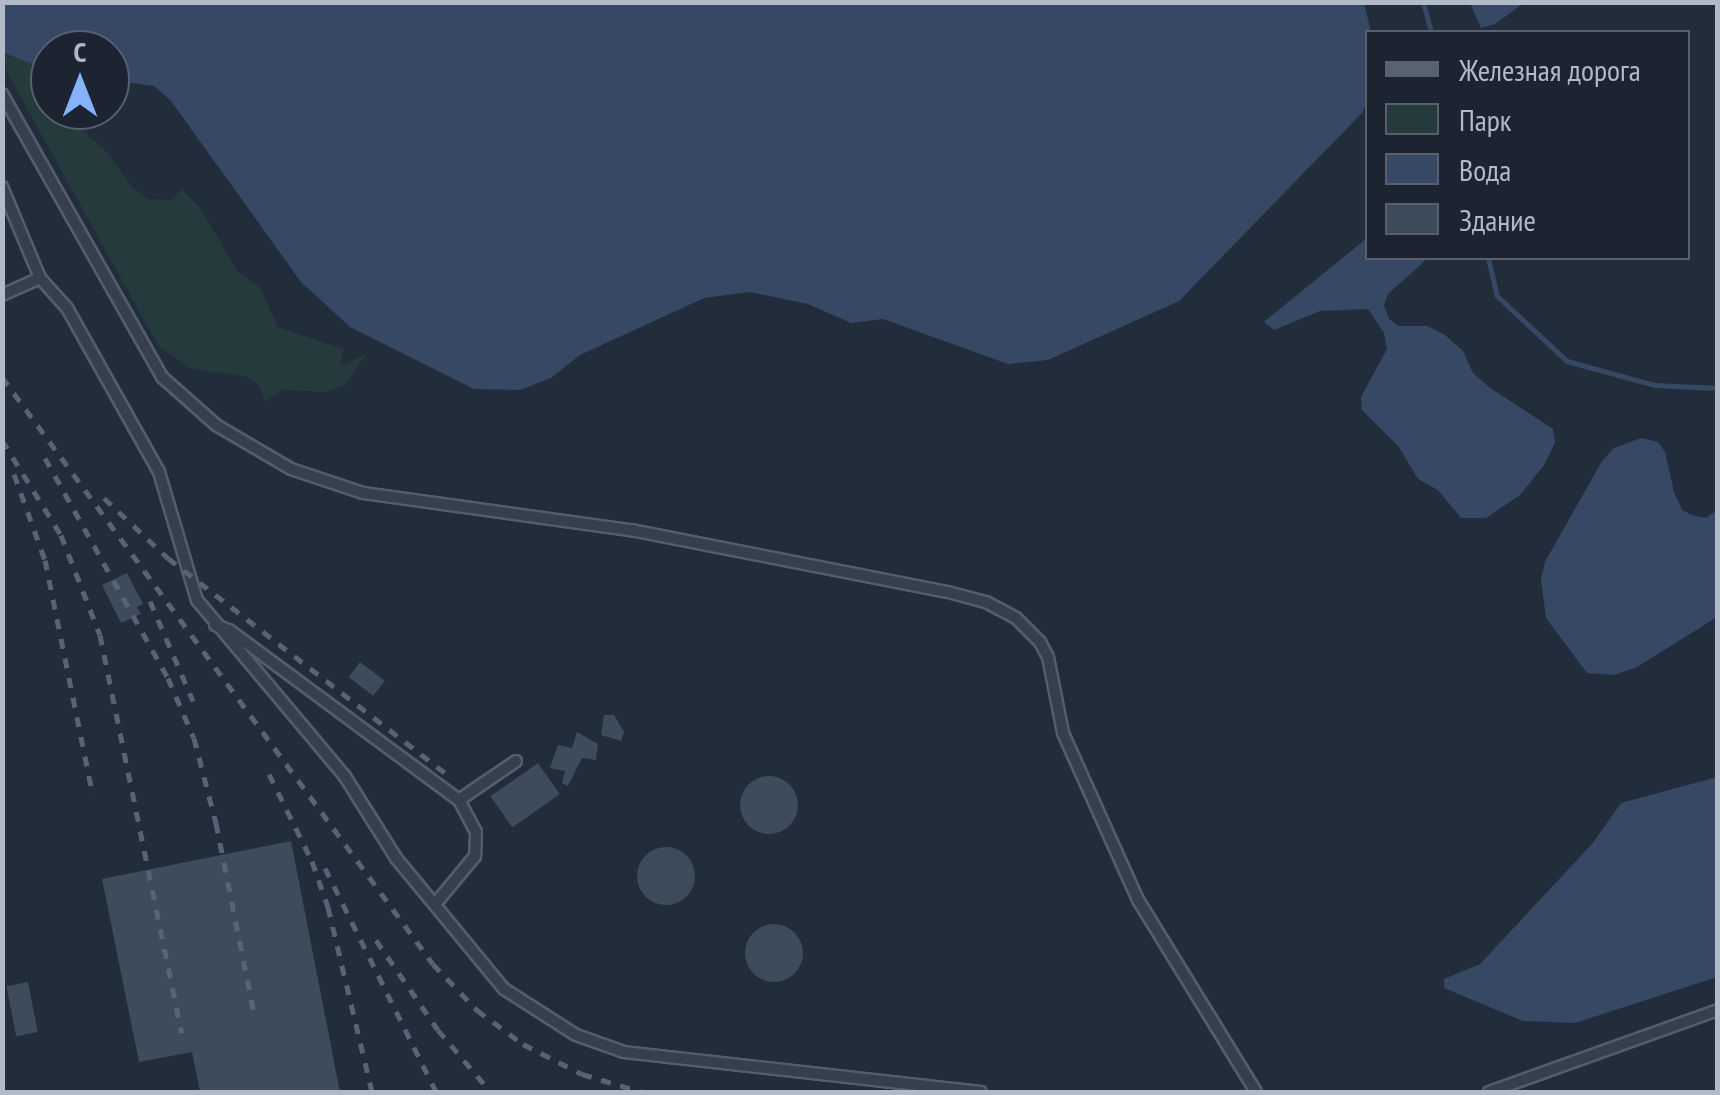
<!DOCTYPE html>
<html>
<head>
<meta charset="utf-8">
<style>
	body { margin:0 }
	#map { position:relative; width:1720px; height:1095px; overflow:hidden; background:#222d3b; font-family:"PT Sans Narrow",sans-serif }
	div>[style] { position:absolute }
	.green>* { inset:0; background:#243a3c }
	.water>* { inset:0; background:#364863 }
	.stream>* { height:5px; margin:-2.5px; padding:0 2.5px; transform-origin:2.5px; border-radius:2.5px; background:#364863 }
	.building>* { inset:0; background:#3e4b5b; transform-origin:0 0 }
	.round { border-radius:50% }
	.roads { filter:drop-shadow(2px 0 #545d69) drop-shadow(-2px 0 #545d69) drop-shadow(0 2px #545d69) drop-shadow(0 -2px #545d69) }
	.lane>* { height:10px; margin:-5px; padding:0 5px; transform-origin:5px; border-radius:5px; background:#363f4c }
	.rail>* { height:5px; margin-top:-2.5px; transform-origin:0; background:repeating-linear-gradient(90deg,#586373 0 10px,transparent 0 20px) }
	span { translate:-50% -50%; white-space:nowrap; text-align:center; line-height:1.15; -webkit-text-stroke:9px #1b2430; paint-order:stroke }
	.frame { position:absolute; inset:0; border:5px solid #b1bac7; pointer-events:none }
	.legend { position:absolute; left:1365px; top:30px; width:325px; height:230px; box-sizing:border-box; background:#1b2430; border:2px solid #57606c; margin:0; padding:12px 18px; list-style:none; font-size:30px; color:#b1bac7 }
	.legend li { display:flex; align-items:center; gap:20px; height:50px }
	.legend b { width:50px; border:2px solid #57606c }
	.north { position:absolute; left:30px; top:30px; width:100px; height:100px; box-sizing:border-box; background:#1b2430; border:2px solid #57606c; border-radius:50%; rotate:0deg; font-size:28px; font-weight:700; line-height:40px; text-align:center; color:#b1bac7 }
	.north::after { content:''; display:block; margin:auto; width:35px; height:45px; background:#85b2f8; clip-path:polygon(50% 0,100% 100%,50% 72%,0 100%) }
</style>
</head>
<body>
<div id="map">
	<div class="green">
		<div style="clip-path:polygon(2px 52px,50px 71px,50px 110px,59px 110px,105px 150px,133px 188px,148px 199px,171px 200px,182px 189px,201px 209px,237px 271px,260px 288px,278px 327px,343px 349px,340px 367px,368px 352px,345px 385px,327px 392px,282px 390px,265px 402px,260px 387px,247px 377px,189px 368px,158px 345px,3px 65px)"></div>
	</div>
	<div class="water">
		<div style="clip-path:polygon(1364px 3px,1371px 32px,1368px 32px,1367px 102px,1362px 113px,1179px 301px,1048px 360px,1008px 364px,883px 319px,851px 323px,808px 304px,750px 292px,704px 298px,580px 355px,551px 378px,520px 390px,474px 389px,350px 327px,301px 282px,171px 101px,154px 86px,110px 80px,110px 50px,50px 50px,50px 71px,2px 52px,3px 2px)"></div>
		<div style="clip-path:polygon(1470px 3px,1524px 3px,1495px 24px,1481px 28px)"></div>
		<div style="clip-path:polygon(1367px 238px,1368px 258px,1428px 258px,1388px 294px,1384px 305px,1389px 319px,1398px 326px,1427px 326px,1445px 335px,1463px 351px,1473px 373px,1489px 387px,1553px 429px,1555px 443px,1544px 465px,1520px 495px,1486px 518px,1461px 518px,1438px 490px,1418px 479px,1399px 447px,1362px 410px,1361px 397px,1387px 349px,1384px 333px,1368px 309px,1320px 311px,1274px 330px,1264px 322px)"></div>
		<div style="clip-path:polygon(1641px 438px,1658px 442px,1665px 452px,1674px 492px,1682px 510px,1692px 515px,1706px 518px,1716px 511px,1717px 480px,1717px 617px,1637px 667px,1614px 675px,1587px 673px,1546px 618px,1541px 579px,1545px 562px,1602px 461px,1614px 448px)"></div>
		<div style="clip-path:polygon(1717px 777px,1717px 977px,1575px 1023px,1523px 1021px,1444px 988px,1444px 979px,1480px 964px,1592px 844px,1621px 803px)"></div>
	</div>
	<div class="stream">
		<div style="left:1423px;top:2px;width:31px;rotate:75deg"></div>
		<div style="left:1488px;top:258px;width:39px;rotate:77deg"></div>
		<div style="left:1497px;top:296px;width:96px;rotate:42.9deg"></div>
		<div style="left:1567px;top:361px;width:90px;rotate:15.4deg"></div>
		<div style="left:1654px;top:385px;width:64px;rotate:2.7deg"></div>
	</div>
	<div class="building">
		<div style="clip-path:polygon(127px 573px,143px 604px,137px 607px,141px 614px,121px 623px,102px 585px)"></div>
		<div style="left:360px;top:662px;width:31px;height:19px;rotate:37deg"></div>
		<div style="clip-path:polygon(604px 715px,614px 715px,624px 732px,621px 741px,601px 735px)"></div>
		<div style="clip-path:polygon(577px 732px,598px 744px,596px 760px,582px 758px,568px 786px,562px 783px,565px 771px,550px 768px,558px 745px,572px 748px)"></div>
		<div style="left:538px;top:763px;width:38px;height:58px;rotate:55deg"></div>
		<div class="round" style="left:740px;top:776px;width:58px;height:58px"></div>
		<div style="clip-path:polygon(291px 841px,340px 1092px,200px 1092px,192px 1052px,139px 1062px,102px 879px)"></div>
		<div class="round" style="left:637px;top:847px;width:58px;height:58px"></div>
		<div class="round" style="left:745px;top:924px;width:58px;height:58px"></div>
		<div style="left:28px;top:982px;width:51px;height:22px;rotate:79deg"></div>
	</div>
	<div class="roads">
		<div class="lane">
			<div style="left:2px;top:94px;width:325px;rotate:60.5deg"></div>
			<div style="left:162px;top:377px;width:72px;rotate:41.6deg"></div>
			<div style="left:216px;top:425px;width:87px;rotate:30.4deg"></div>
			<div style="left:291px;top:469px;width:76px;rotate:18.4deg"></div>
			<div style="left:363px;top:493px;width:271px;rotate:7.9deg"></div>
			<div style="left:631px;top:530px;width:323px;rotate:11.1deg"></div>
			<div style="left:948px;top:592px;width:39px;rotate:15deg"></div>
			<div style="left:986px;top:602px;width:34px;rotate:28deg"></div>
			<div style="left:1016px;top:618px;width:34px;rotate:45deg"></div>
			<div style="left:1040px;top:642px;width:17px;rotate:62deg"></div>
			<div style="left:1048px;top:657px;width:77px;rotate:78.8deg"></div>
			<div style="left:1063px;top:733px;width:183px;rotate:65.8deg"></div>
			<div style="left:1138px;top:900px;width:225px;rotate:58.4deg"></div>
			<div style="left:2px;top:187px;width:99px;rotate:67.3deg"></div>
			<div style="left:2px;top:295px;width:42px;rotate:-24.1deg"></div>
			<div style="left:40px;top:278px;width:40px;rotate:48deg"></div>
			<div style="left:67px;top:308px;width:188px;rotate:60.7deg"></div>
			<div style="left:159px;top:472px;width:134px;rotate:73.5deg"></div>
			<div style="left:197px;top:600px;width:229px;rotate:50deg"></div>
			<div style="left:344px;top:775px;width:98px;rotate:57.9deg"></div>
			<div style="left:396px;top:858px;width:170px;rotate:50.5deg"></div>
			<div style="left:504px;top:989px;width:85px;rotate:32.6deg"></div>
			<div style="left:576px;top:1035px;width:51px;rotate:19.5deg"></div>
			<div style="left:624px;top:1052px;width:359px;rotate:6.4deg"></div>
			<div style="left:215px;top:625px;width:15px;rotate:20deg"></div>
			<div style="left:229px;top:630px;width:286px;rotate:36.5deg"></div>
			<div style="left:459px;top:800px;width:36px;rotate:62deg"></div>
			<div style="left:476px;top:832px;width:24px;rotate:92deg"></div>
			<div style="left:475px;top:856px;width:61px;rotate:129.7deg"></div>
			<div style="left:459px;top:800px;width:69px;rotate:-34.4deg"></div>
			<div style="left:1489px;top:1092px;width:243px;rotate:-19.7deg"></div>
		</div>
	</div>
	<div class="rail">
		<div style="left:2px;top:377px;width:728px;rotate:53.71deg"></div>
		<div style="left:433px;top:964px;width:64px;rotate:46.3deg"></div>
		<div style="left:477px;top:1010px;width:57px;rotate:36.5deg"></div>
		<div style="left:523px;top:1044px;width:66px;rotate:27deg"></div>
		<div style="left:582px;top:1074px;width:63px;rotate:16.7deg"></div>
		<div style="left:2px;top:440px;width:112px;rotate:58.2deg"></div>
		<div style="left:61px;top:535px;width:107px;rotate:68.7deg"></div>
		<div style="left:100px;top:635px;width:406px;rotate:78.4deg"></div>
		<div style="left:45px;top:458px;width:252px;rotate:60.8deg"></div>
		<div style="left:168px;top:678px;width:65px;rotate:66.6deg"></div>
		<div style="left:194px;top:738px;width:88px;rotate:75.5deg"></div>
		<div style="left:216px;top:823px;width:199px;rotate:78.7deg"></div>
		<div style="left:14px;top:474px;width:91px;rotate:70.2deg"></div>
		<div style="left:45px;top:560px;width:240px;rotate:78.5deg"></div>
		<div style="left:104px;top:498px;width:88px;rotate:43.2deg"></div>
		<div style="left:168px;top:558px;width:352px;rotate:37.8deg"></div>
		<div style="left:150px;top:601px;width:109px;rotate:66.7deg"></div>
		<div style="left:269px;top:774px;width:97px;rotate:63.7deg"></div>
		<div style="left:312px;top:861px;width:49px;rotate:70.8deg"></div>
		<div style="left:328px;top:907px;width:190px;rotate:76.6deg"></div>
		<div style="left:325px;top:868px;width:250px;rotate:63.6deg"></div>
		<div style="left:376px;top:940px;width:109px;rotate:55.4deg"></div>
		<div style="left:438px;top:1030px;width:82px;rotate:49.5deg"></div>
	</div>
	<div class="frame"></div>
	<ul class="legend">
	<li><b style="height:12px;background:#586373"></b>Железная дорога</li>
	<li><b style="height:28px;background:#243a3c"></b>Парк</li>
	<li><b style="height:28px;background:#364863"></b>Вода</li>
	<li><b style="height:28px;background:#3e4b5b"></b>Здание</li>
	</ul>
	<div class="north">С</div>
</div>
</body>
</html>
